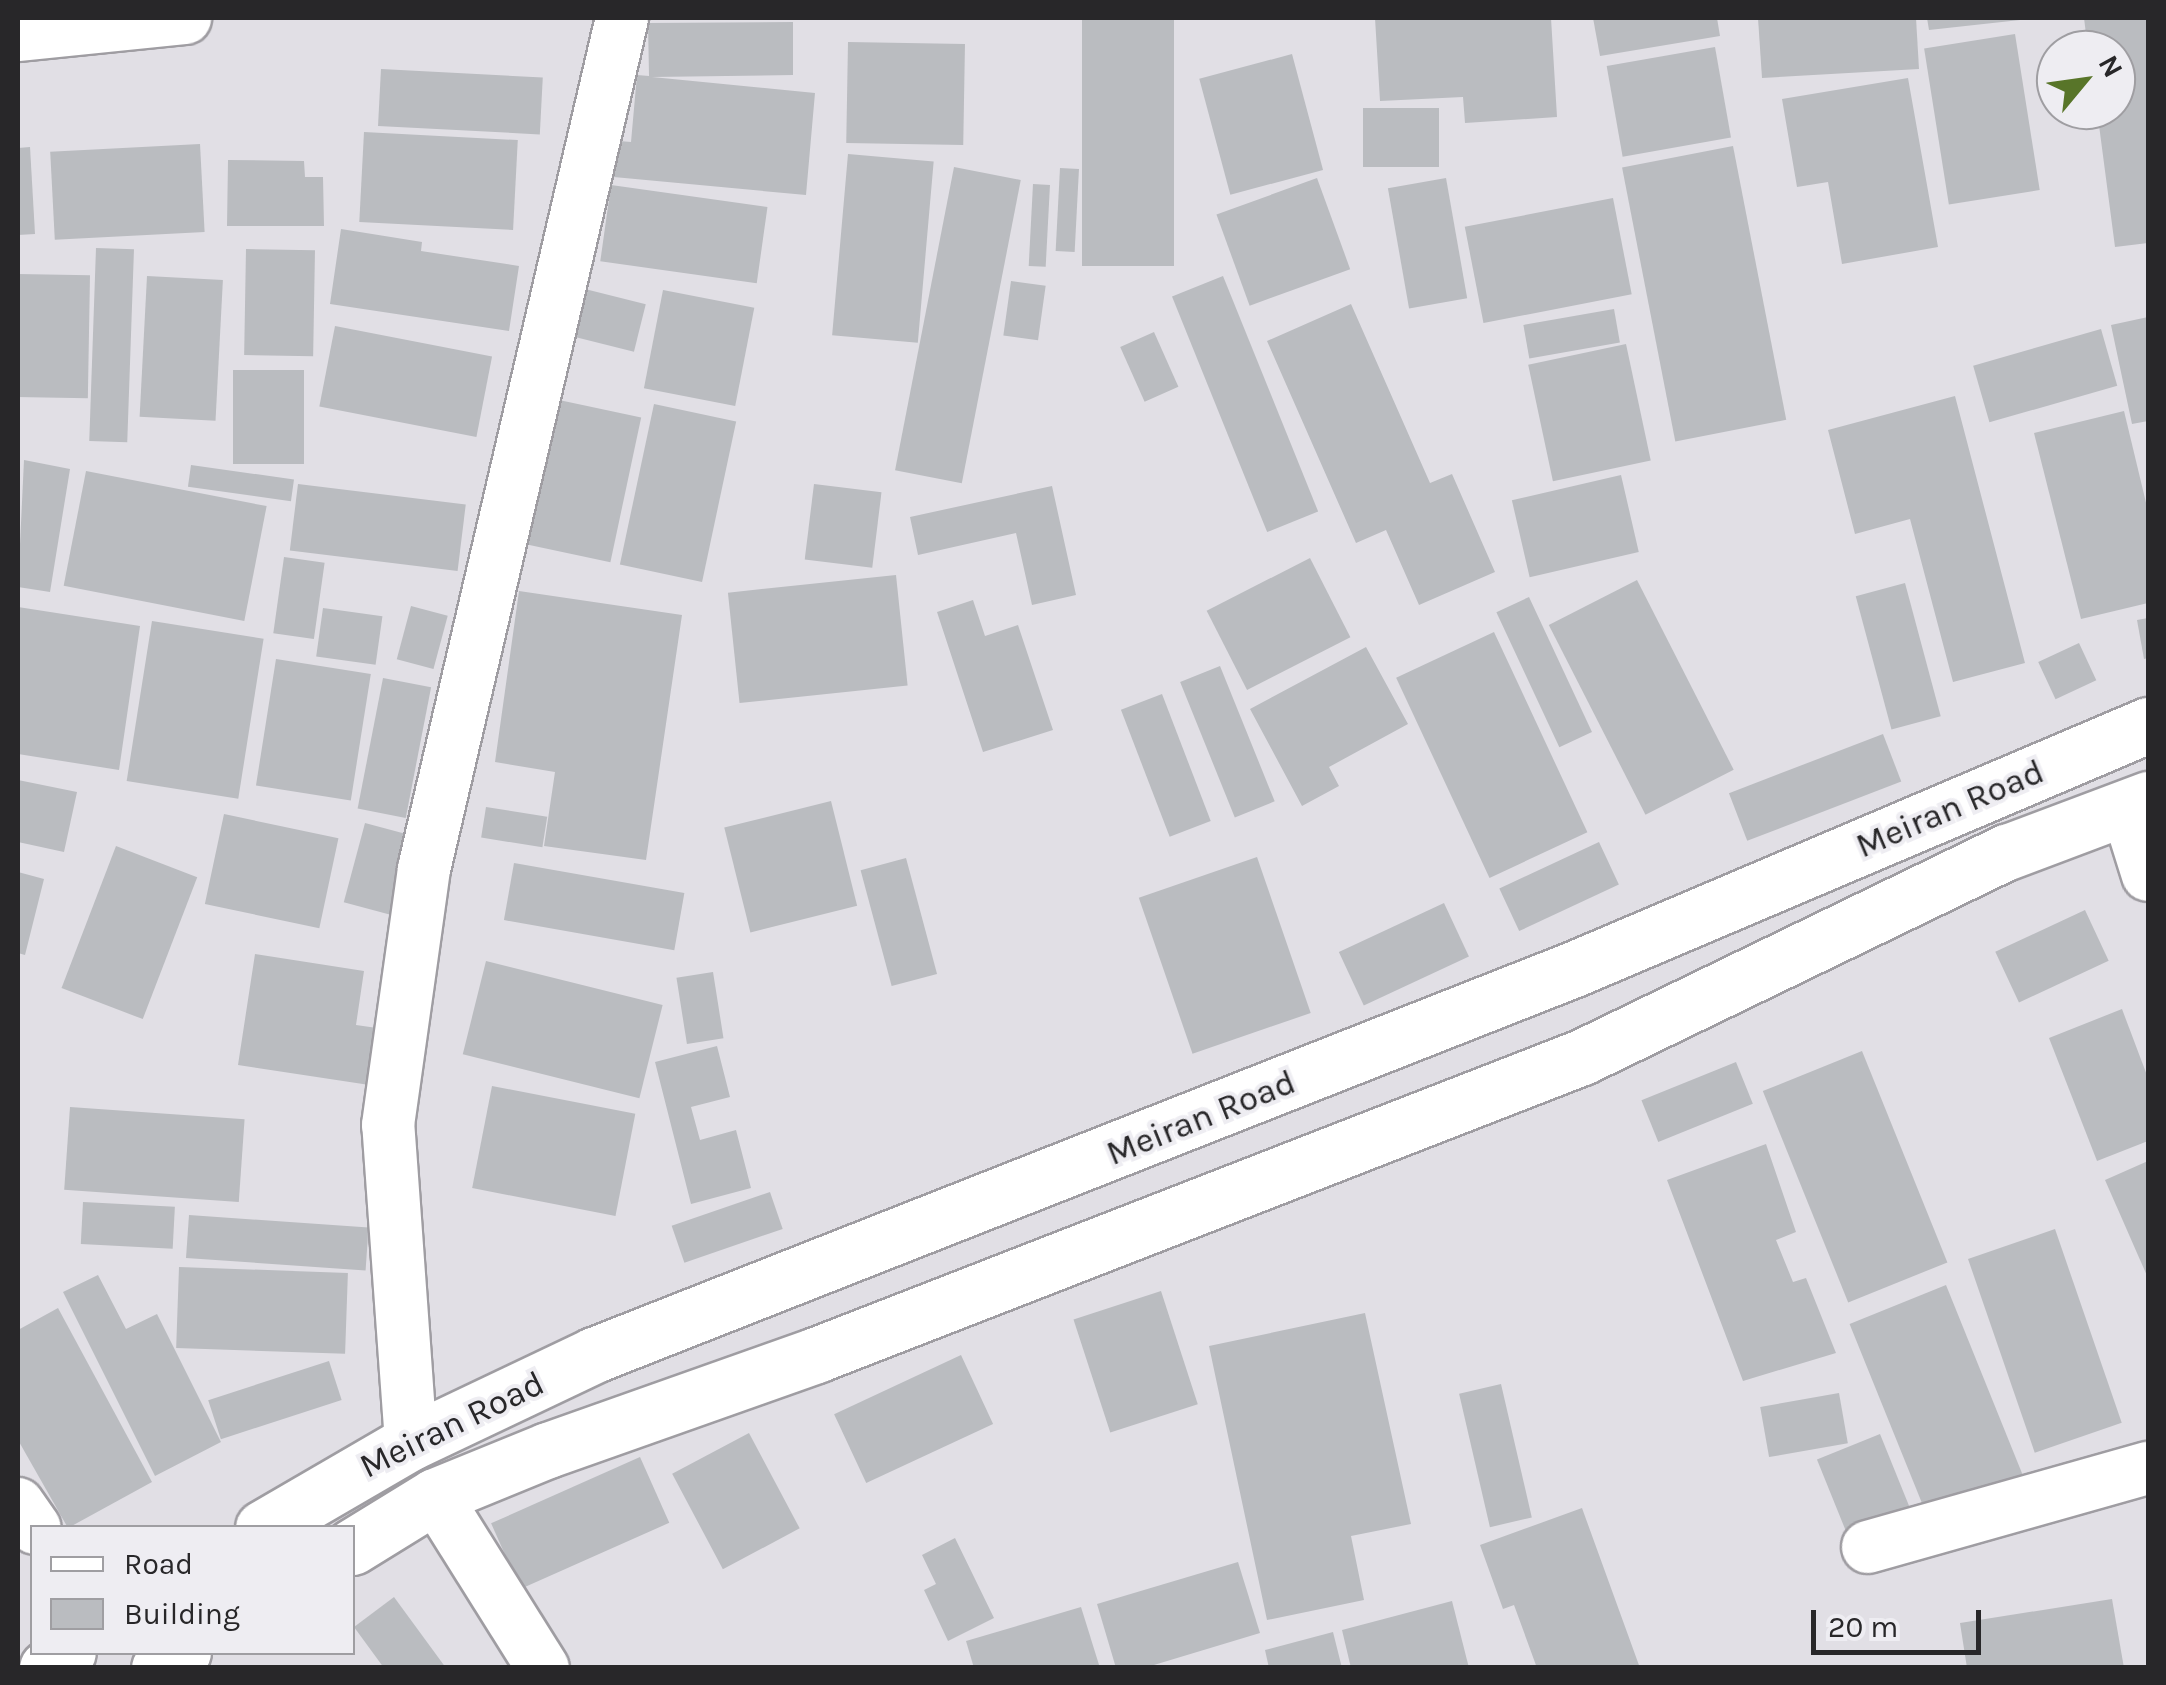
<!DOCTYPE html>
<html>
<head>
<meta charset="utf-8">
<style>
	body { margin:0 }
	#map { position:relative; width:2166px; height:1685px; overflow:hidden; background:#e1dfe5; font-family:Karla,sans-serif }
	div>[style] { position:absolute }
	.building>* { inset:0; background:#babcc0; transform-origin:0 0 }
	.roads { filter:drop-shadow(2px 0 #9f9da2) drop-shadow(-2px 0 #9f9da2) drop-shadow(0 2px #9f9da2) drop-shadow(0 -2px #9f9da2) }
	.minor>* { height:52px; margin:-26px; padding:0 26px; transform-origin:26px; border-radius:26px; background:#fff }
	.secondary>* { height:55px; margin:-27.5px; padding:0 27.5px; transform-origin:27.5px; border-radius:27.5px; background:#fff }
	span { translate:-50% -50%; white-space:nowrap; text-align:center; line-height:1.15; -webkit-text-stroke:8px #eeedf2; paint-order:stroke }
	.street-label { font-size:35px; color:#282729 }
	.frame { position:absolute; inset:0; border:20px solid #282729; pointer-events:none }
	.legend { position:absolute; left:30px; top:1525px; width:325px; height:130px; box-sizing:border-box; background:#eeedf2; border:2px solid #9f9ea2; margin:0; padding:12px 18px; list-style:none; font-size:30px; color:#282729 }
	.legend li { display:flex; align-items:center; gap:20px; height:50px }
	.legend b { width:50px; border:2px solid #9f9ea2 }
	.north { position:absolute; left:2036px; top:30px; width:100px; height:100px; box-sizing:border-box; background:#eeedf2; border:2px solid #9f9ea2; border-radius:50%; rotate:61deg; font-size:28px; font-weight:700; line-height:40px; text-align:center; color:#282729 }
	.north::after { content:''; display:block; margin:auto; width:35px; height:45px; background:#587529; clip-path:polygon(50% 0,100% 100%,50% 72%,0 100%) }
	.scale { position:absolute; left:1811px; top:1610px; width:170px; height:45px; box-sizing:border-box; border:5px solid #282729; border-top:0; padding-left:12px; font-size:30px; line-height:35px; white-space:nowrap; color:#282729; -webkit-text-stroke:8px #eeedf2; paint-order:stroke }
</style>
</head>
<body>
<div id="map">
	<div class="building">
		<div style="left:1082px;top:18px;width:92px;height:248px"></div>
		<div style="clip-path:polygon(1375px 18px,1551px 18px,1557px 117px,1465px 123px,1463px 97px,1380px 101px)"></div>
		<div style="clip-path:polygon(1593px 18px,1717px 18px,1720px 36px,1600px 56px)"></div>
		<div style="clip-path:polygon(1758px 18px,1916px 18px,1919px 69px,1762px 78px)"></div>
		<div style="clip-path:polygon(1927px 18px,2020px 18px,2020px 20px,1929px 30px)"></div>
		<div style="clip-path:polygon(2084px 18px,2148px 18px,2148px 243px,2115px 247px,2097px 110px,2116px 110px,2116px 50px,2088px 50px)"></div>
		<div style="clip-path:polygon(793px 22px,793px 75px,652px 77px,815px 93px,806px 195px,603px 176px,607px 140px,631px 142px,637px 75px,649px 76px,648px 23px)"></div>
		<div style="left:2015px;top:34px;width:158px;height:92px;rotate:81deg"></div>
		<div style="left:848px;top:42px;width:117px;height:101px;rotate:1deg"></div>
		<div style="left:1715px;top:47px;width:92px;height:110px;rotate:80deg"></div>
		<div style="left:1292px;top:54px;width:120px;height:96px;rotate:75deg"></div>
		<div style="left:381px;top:69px;width:162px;height:57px;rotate:3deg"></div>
		<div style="clip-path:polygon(1908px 78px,1938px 247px,1842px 264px,1828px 182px,1797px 187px,1782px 99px)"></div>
		<div style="left:1363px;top:108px;width:76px;height:59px"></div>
		<div style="left:364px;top:132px;width:154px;height:90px;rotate:3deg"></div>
		<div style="left:200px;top:144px;width:88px;height:150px;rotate:87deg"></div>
		<div style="left:1733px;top:146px;width:279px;height:113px;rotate:79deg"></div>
		<div style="clip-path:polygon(30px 147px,35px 234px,18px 235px,18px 148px)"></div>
		<div style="left:848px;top:154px;width:86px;height:182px;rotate:5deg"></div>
		<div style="clip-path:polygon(228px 160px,304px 161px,305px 177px,323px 177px,324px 226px,227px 226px)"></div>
		<div style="left:954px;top:167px;width:68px;height:309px;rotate:11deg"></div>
		<div style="left:1060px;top:168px;width:19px;height:83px;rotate:3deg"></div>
		<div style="left:1317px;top:178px;width:97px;height:107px;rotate:70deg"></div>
		<div style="left:1446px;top:178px;width:122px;height:59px;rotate:80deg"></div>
		<div style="left:1033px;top:184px;width:17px;height:82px;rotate:3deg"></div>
		<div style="left:611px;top:185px;width:158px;height:77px;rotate:8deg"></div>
		<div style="left:1613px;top:198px;width:98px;height:151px;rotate:79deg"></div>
		<div style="clip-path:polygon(341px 229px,422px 242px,421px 251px,519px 266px,509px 331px,330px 304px)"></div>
		<div style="left:96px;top:248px;width:38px;height:193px;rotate:2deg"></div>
		<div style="left:246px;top:249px;width:69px;height:106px;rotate:1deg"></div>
		<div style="left:18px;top:274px;width:72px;height:123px;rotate:1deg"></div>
		<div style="left:147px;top:276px;width:76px;height:141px;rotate:3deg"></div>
		<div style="left:1223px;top:276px;width:254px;height:55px;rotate:68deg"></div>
		<div style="left:1011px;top:281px;width:35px;height:55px;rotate:8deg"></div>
		<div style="left:573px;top:286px;width:75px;height:49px;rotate:14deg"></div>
		<div style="left:663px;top:290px;width:93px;height:100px;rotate:11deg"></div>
		<div style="clip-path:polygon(1351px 304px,1430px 483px,1452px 474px,1495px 572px,1419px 605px,1386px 530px,1356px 543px,1267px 341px)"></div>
		<div style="left:1614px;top:309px;width:34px;height:92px;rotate:80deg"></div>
		<div style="clip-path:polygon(2148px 317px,2148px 421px,2132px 424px,2111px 325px)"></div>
		<div style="left:335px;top:326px;width:160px;height:82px;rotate:11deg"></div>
		<div style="left:2101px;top:329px;width:59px;height:133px;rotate:74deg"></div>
		<div style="left:1154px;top:332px;width:60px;height:37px;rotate:66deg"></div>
		<div style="left:1626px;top:344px;width:119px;height:100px;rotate:78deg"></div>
		<div style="left:233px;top:370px;width:71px;height:94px"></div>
		<div style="clip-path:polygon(1955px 396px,2025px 663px,1953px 682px,1910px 519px,1855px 534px,1828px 430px)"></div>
		<div style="left:559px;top:400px;width:84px;height:148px;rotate:12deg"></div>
		<div style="left:654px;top:404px;width:84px;height:164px;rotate:12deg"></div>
		<div style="clip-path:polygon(2124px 411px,2148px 511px,2148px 603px,2081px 619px,2034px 433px)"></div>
		<div style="clip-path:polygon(24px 460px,70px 469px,50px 592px,18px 587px)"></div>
		<div style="left:191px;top:465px;width:104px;height:22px;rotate:8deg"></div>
		<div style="left:86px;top:471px;width:184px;height:117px;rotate:11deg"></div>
		<div style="left:1621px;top:475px;width:79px;height:112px;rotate:77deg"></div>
		<div style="left:298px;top:484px;width:169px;height:67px;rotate:7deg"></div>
		<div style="left:814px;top:484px;width:68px;height:76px;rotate:7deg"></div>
		<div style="clip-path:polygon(1052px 486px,1076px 595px,1032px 605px,1016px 533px,918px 555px,910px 517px)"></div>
		<div style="left:284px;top:557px;width:41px;height:77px;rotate:8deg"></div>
		<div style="left:1310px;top:558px;width:89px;height:116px;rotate:63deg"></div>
		<div style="left:896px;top:575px;width:111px;height:169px;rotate:84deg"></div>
		<div style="left:1637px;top:580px;width:213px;height:99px;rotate:63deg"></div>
		<div style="left:1905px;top:583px;width:138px;height:51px;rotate:75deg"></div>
		<div style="clip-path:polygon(519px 591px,682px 615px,646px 860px,544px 846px,555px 772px,495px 762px)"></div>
		<div style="left:1529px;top:597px;width:149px;height:36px;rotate:65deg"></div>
		<div style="clip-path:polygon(973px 600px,985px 636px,1018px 625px,1053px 730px,983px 752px,937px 612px)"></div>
		<div style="left:411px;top:606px;width:38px;height:55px;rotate:15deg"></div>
		<div style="clip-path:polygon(18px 607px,140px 626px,119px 770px,18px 754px)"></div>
		<div style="left:323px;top:608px;width:60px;height:49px;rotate:8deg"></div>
		<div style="clip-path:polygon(2148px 618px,2148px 658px,2144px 659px,2137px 620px)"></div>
		<div style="left:152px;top:621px;width:113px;height:162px;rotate:9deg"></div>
		<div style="left:1494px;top:632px;width:221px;height:108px;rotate:65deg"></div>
		<div style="left:2079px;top:643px;width:41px;height:45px;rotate:65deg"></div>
		<div style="clip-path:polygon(1366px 647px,1408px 724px,1329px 767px,1339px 786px,1302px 806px,1250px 709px)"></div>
		<div style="left:276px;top:659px;width:96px;height:128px;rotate:9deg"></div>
		<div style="left:1220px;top:666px;width:146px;height:43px;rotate:68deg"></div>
		<div style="left:383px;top:678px;width:49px;height:133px;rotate:11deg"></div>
		<div style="left:1162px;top:694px;width:136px;height:44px;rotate:69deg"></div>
		<div style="left:1883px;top:734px;width:51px;height:165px;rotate:69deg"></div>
		<div style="clip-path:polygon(18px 780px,77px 792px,64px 852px,18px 842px)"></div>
		<div style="left:831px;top:801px;width:108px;height:110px;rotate:76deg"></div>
		<div style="left:486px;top:807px;width:62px;height:31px;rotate:9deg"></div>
		<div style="left:224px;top:814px;width:117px;height:92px;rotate:12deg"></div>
		<div style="left:365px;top:823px;width:57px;height:82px;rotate:15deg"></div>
		<div style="left:1599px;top:842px;width:47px;height:110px;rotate:65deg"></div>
		<div style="left:116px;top:846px;width:87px;height:152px;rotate:21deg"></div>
		<div style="left:1257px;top:857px;width:165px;height:125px;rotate:71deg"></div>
		<div style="left:906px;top:858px;width:120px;height:47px;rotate:75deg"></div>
		<div style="left:514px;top:863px;width:173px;height:58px;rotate:10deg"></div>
		<div style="clip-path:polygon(18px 872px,44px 879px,25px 955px,18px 953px)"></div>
		<div style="left:1444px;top:903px;width:59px;height:116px;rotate:65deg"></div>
		<div style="left:2085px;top:910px;width:56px;height:99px;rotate:65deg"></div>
		<div style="clip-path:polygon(255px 954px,364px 971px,356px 1025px,384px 1029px,376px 1086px,238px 1065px)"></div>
		<div style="left:486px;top:961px;width:182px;height:96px;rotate:14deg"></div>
		<div style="left:713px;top:972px;width:67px;height:37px;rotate:81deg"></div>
		<div style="clip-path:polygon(2122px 1009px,2148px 1078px,2148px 1141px,2097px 1161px,2049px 1038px)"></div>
		<div style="clip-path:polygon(717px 1046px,730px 1097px,691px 1107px,700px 1140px,736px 1130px,751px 1188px,691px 1204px,655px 1062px)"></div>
		<div style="left:1862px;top:1051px;width:228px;height:107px;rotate:68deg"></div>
		<div style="left:1736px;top:1062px;width:45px;height:102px;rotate:68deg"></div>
		<div style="left:492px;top:1086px;width:146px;height:104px;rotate:11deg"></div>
		<div style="left:70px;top:1107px;width:175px;height:83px;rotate:4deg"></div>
		<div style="clip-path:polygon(1766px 1144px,1796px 1232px,1776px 1240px,1793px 1282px,1806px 1278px,1836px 1353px,1743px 1381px,1667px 1180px)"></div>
		<div style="clip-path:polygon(2148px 1161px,2148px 1278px,2105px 1180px)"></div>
		<div style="left:770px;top:1192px;width:39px;height:104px;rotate:71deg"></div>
		<div style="left:83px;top:1202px;width:92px;height:42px;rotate:3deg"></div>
		<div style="left:189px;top:1215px;width:180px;height:43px;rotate:4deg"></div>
		<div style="left:2055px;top:1229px;width:205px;height:92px;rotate:71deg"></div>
		<div style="left:179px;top:1267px;width:169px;height:81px;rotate:2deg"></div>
		<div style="clip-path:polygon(98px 1275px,126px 1329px,157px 1314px,221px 1442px,155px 1476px,63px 1292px)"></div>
		<div style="left:1946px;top:1285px;width:204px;height:104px;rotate:68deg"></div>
		<div style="left:1161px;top:1291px;width:119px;height:92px;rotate:72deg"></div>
		<div style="clip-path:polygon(58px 1308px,152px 1482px,68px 1528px,18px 1440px,18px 1330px)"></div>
		<div style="clip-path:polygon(1365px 1313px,1411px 1524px,1351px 1536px,1364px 1600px,1267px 1620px,1209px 1346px)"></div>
		<div style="left:961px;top:1355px;width:76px;height:140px;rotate:65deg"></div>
		<div style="left:329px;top:1361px;width:41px;height:127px;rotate:72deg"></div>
		<div style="left:1501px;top:1384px;width:137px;height:43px;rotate:77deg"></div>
		<div style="left:1839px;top:1393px;width:51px;height:80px;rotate:80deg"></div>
		<div style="left:749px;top:1433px;width:108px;height:87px;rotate:62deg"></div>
		<div style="left:1880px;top:1434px;width:82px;height:68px;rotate:68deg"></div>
		<div style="left:640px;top:1457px;width:72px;height:163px;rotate:66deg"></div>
		<div style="clip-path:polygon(1582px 1508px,1640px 1668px,1537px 1668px,1514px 1605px,1503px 1609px,1480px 1545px)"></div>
		<div style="clip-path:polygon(955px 1538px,994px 1618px,948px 1641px,924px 1590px,936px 1584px,922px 1555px)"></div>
		<div style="clip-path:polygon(1238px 1562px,1260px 1633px,1144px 1668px,1116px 1668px,1097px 1604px)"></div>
		<div style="clip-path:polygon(394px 1597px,446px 1668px,384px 1668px,354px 1627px)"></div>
		<div style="clip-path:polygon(2112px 1599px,2124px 1668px,1967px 1668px,1960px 1623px)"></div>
		<div style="clip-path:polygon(1452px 1601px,1469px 1668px,1351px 1668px,1342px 1630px)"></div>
		<div style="clip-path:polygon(1081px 1607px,1100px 1668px,974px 1668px,966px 1641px)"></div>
		<div style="clip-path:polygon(1333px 1632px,1342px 1668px,1269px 1668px,1265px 1650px)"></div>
	</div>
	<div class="roads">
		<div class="minor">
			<div style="left:18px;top:35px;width:168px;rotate:-5.8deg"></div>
			<div style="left:2127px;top:808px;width:70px;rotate:72.6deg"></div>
			<div style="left:411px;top:1442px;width:318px;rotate:-94.1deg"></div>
			<div style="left:388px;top:1125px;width:259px;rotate:-82deg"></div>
			<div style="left:424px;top:869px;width:874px;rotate:-76.9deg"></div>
			<div style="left:435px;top:1496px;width:203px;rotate:57.9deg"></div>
			<div style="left:18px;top:1504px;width:29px;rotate:55deg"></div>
			<div style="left:1868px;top:1547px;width:291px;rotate:-15.8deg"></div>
		</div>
		<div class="secondary">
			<div style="left:263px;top:1528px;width:171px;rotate:-30.2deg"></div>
			<div style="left:411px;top:1442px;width:203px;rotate:-25.4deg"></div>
			<div style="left:594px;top:1355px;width:1053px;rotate:-21.5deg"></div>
			<div style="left:1574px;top:969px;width:624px;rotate:-23.03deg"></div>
			<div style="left:352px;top:1547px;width:97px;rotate:-31.6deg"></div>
			<div style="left:435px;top:1496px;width:122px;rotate:-22.2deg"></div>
			<div style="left:548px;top:1450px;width:284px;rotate:-19.5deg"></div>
			<div style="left:816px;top:1355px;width:822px;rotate:-21.26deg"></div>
			<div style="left:1582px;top:1057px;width:472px;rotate:-25.8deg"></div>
			<div style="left:2007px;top:852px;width:151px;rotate:-20.6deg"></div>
			<div style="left:47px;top:1668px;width:26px;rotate:-37deg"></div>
			<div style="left:159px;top:1668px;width:29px;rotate:-34deg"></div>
		</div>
	</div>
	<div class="street-label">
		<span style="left:1950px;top:809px;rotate:-23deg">Meiran Road</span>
		<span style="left:1201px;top:1118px;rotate:-22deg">Meiran Road</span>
		<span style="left:452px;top:1425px;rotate:-26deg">Meiran Road</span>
	</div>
	<div class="frame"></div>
	<ul class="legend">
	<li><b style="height:12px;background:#fff"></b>Road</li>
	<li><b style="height:28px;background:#babcc0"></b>Building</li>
	</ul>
	<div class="north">N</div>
	<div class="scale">20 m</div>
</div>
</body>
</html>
